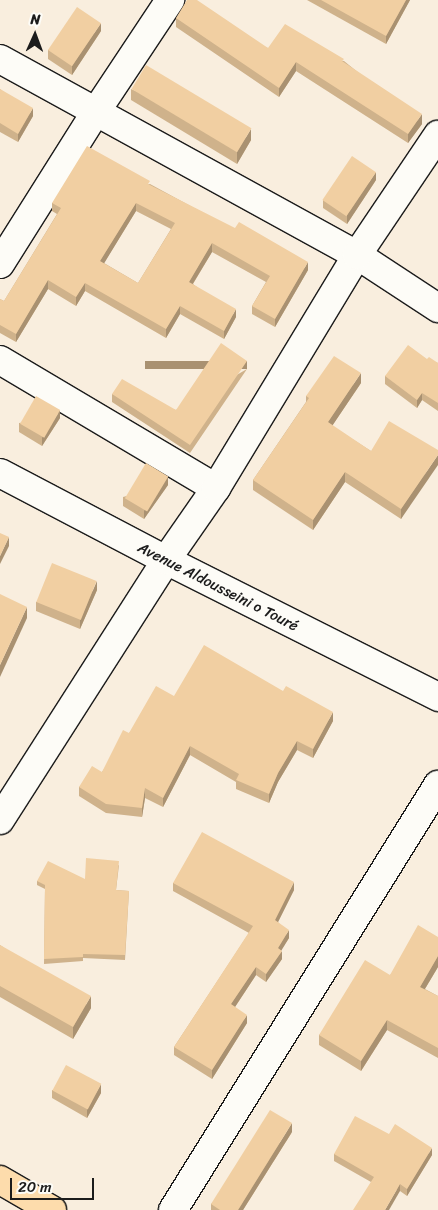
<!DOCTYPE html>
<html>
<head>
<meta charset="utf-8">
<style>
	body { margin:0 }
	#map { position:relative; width:438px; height:1210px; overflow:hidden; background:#f9eede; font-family:Sriracha,sans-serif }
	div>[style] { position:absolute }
	.roads { filter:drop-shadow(1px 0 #1c1c1c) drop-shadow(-1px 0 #1c1c1c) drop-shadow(0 1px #1c1c1c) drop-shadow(0 -1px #1c1c1c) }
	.street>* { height:28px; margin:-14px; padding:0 14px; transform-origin:14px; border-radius:14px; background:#fdfcf7 }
	.secondary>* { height:28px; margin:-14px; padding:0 14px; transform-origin:14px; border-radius:14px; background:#fdfcf7 }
	.primary>* { height:28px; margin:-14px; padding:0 14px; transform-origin:14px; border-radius:14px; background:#fddcac }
	.wall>* { inset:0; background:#cfb28b }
	.shaded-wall>* { inset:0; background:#a99171; transform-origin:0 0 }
	.building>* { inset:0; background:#f1cfa2; transform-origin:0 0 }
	span { translate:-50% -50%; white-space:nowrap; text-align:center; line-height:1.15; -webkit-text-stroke:4px #fdfcf7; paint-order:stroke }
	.street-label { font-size:15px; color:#1c1c1c }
	.north { position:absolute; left:10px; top:10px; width:50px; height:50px; -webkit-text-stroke:4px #fdfcf7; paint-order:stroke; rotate:2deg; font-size:14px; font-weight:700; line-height:20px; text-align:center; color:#1c1c1c }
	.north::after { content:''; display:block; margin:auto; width:18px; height:22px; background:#1c1c1c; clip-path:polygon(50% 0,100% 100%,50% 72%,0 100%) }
	.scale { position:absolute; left:10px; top:1178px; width:84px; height:22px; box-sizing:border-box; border:2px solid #1c1c1c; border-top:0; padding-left:6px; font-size:15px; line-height:18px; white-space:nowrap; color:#1c1c1c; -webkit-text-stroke:4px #fdfcf7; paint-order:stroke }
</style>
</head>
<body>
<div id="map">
	<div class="roads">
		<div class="street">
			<div style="left:0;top:59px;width:407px;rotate:28.8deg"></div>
			<div style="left:357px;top:255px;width:97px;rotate:33.2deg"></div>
			<div style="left:0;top:264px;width:178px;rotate:-57.8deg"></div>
			<div style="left:95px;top:113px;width:136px;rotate:-56.4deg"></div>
			<div style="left:0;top:360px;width:251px;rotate:30.7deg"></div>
			<div style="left:0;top:473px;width:187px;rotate:27.7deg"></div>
			<div style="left:166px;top:560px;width:305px;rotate:26.7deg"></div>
			<div style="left:0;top:820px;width:308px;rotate:-57.4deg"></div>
			<div style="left:166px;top:560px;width:88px;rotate:-55.2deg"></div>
			<div style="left:216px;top:488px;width:272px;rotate:-58.8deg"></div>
			<div style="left:357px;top:255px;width:145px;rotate:-56deg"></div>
		</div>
		<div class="secondary">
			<div style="left:173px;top:1210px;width:501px;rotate:-58.06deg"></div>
		</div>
		<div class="primary">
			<div style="left:0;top:1180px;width:60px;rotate:30deg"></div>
		</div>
	</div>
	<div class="wall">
		<div style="clip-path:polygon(307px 0,410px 0,386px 44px)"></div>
		<div style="clip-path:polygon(176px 18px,268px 48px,344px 61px,422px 124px,408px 143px,296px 71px,279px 97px,176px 27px)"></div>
		<div style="clip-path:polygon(101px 31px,72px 75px,48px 59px,48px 50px)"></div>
		<div style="clip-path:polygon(0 89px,33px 116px,18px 142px,0 132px)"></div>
		<div style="clip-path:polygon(131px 89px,251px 140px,237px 164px,131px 100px)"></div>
		<div style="clip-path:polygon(376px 180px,347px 224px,323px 208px,323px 200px)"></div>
		<div style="clip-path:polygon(evenodd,150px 184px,308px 270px,275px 327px,252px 314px,252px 306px,266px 282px,212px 252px,193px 284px,236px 317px,224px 339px,180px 314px,166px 338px,85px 291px,76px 306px,48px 289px,16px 342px,0 333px,0 299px,4px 301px,57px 214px,52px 211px,52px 203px,150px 184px,136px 211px,171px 229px,138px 283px,104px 263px,136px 211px)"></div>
		<div style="clip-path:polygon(427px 359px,438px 363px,438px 411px,422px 400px,417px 408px,385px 384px,385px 376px)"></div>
		<div style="clip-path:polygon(247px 369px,190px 453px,112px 402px,112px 394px,176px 410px)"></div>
		<div style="clip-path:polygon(361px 383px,332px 426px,371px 451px,438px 450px,401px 519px,345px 482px,313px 530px,253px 490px,253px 480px,306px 402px,306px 396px)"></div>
		<div style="clip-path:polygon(60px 418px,42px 446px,19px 432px,19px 423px)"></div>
		<div style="clip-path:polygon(168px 485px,144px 519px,123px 506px,123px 497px)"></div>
		<div style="clip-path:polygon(97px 590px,80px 629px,36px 611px,36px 602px)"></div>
		<div style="clip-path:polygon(174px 696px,333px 721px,313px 758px,297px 750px,278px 782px,269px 803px,236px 789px,236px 782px,190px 755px,163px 807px,145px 798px,142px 817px,106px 813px,79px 796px,79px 787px,102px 772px,129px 733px)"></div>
		<div style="clip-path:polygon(119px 865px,116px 890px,129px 891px,125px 960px,83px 958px,83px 961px,44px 964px,45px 889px,37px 885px,37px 881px,85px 879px)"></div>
		<div style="clip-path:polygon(173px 883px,294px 890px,278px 922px,289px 938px,281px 950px,282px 959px,266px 982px,256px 975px,235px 1007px,247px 1023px,212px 1079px,174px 1055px,174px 1047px,249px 933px,173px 891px)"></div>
		<div style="clip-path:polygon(438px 937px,438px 967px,425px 989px,438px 996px,438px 1058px,387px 1030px,361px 1071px,319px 1045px,319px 1035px,390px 975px)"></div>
		<div style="clip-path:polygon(0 945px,91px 1008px,73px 1039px,0 997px)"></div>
		<div style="clip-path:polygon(52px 1090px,101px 1093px,87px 1118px,52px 1098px)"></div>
		<div style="clip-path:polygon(292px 1132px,243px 1210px,211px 1210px,211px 1204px)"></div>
		<div style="clip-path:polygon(389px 1134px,432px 1155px,407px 1196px,400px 1191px,371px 1182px,334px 1161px,334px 1154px)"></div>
	</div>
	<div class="shaded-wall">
		<div style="clip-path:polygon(406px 0,410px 0,386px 44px,386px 36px)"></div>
		<div style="clip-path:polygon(101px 23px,101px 31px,72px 75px,72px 66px)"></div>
		<div style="clip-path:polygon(296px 62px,296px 71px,279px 97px,279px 88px)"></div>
		<div style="clip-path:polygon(33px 108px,33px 116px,18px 142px,18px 134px)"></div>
		<div style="clip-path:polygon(422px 114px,422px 124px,408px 143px,408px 134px)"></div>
		<div style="clip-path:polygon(251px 129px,251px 140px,237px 164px,237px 152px)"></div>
		<div style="clip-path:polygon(376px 172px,376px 180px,347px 224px,347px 215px)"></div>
		<div style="clip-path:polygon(136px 203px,136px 211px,100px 270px,100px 261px)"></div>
		<div style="clip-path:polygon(212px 243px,212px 252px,189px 290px,189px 282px)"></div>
		<div style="clip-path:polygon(308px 262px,308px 270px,275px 327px,275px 319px)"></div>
		<div style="clip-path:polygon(48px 280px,48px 289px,16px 342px,16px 334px)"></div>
		<div style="clip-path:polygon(85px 283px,85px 291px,76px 306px,76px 297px)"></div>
		<div style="clip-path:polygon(180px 306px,180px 314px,166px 338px,166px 329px)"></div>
		<div style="clip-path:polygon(236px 309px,236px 317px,224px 339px,224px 331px)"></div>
		<div style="left:247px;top:361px;width:8px;height:102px;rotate:90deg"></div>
		<div style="clip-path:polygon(361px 373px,361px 383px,328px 432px,328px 422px)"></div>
		<div style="clip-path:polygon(422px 393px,422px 400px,417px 408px,417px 400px)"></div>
		<div style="clip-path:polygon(60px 410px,60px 418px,42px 446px,42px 438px)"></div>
		<div style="clip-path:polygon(438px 455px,438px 465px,401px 519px,401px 509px)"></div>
		<div style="clip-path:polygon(345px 472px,345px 482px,313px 530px,313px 520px)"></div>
		<div style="clip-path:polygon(168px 476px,168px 485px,144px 519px,144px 511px)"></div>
		<div style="clip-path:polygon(9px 537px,9px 546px,0 564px,0 556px)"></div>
		<div style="clip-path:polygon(97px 581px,97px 590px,80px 629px,80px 620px)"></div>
		<div style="clip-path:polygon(27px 607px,27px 618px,0 677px,0 665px)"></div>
		<div style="clip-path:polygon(333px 712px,333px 721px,313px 758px,313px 749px)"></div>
		<div style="clip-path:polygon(297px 741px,297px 750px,278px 782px,269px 803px,269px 794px,278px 773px)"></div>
		<div style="clip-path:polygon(190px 746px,190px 755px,163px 807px,163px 798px)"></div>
		<div style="clip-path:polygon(145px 788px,145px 798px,142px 817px,142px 808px)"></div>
		<div style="clip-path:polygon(294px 882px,294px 890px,275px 928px,275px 920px)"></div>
		<div style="clip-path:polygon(289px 930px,289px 938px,278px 956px,278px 948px)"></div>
		<div style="clip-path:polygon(282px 951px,282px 959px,266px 982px,266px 974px)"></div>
		<div style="clip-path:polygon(438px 956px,438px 967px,420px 997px,420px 987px)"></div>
		<div style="clip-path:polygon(256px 967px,256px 975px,231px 1013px,231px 1004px)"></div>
		<div style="clip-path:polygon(91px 996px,91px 1008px,73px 1039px,73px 1027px)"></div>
		<div style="clip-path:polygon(247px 1015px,247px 1023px,212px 1079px,212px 1070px)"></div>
		<div style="clip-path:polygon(387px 1020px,387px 1030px,361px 1071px,361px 1061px)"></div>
		<div style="clip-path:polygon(101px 1084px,101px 1093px,87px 1118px,87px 1109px)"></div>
		<div style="clip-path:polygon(292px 1123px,292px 1132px,243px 1210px,238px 1210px)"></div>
		<div style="clip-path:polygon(432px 1148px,432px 1155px,407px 1196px,407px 1189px)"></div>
		<div style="clip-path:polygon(400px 1184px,400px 1191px,389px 1210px,385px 1210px)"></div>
	</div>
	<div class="building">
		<div style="clip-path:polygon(187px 0,197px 0,268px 48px,285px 24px,344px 59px,342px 61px,422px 114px,408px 134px,296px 62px,279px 88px,176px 18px)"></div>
		<div style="clip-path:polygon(321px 0,406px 0,386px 36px)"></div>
		<div style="left:77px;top:7px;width:29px;height:52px;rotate:34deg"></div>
		<div style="left:146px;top:65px;width:123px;height:28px;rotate:31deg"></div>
		<div style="clip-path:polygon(0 89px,33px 108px,18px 134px,0 123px)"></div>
		<div style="clip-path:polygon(evenodd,87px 146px,150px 181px,148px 184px,235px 228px,239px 222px,308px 262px,275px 319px,252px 306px,270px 276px,212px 243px,189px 282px,236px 309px,224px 331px,180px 306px,166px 329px,85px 283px,76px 297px,48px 280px,16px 334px,0 325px,0 299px,4px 301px,61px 208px,52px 203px,87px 146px,136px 203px,175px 223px,138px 283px,100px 261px,136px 203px)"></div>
		<div style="left:352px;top:156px;width:29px;height:53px;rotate:34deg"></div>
		<div style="clip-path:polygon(221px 343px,247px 361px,190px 445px,112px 394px,122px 379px,176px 410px)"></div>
		<div style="clip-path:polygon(408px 345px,427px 359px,429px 357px,438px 363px,438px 403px,422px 393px,417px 400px,385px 376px)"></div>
		<div style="clip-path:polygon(334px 356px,361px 373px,328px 422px,371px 451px,389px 421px,438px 450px,438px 455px,401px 509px,345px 472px,313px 520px,253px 480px,309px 398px,306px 396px)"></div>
		<div style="left:36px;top:396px;width:28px;height:32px;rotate:30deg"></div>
		<div style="left:146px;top:463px;width:26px;height:41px;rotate:31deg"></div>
		<div style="clip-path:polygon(0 533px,9px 537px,0 556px)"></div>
		<div style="left:52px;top:563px;width:48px;height:42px;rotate:22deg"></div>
		<div style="clip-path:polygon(0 594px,27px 607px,0 665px)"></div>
		<div style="clip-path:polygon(204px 645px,283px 691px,286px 686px,333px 712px,313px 749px,297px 741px,278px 773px,269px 794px,236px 780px,239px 774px,190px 746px,163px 798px,145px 788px,142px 808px,106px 804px,79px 787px,92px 766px,102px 772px,123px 730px,129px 733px,156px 686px,174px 696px)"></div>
		<div style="clip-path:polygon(202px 832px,294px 882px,275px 920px,289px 930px,278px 948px,282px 951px,266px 974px,256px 967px,231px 1004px,247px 1015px,212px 1070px,174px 1047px,253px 926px,173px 883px)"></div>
		<div style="clip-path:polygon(86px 858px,119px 861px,116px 890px,129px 891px,125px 955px,83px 954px,83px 957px,44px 959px,45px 885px,37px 881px,48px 861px,85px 879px)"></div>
		<div style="clip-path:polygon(418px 925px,438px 937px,438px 956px,420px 987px,438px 996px,438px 1048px,387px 1020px,361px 1061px,319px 1035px,365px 960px,390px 975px)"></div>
		<div style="clip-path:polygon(0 945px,91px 996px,73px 1027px,0 986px)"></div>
		<div style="left:66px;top:1065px;width:40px;height:29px;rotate:28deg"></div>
		<div style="clip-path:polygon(270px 1110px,292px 1123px,238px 1210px,220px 1210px,211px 1204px)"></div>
		<div style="clip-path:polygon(355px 1116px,389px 1134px,395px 1124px,432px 1148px,407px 1189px,400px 1184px,385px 1210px,353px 1210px,374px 1177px,334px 1154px)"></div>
	</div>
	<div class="street-label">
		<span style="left:218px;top:587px;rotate:27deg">Avenue Aldousseini o Touré</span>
	</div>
	<div class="north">N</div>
	<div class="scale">20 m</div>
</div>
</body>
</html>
